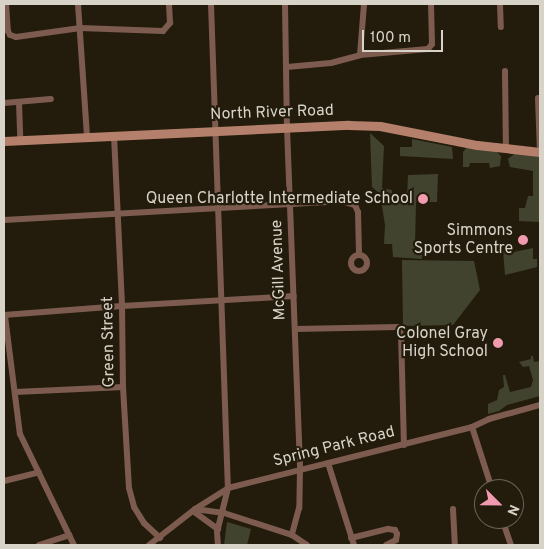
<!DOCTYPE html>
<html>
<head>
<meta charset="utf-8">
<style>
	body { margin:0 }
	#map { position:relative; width:544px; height:549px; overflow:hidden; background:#231c0c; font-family:Overpass,sans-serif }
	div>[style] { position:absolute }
	.green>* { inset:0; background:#41432e }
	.street>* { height:6px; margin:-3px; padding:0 3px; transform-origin:3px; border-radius:3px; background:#7d5c4f }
	.street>.ring { margin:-3px; padding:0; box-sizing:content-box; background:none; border:6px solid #7d5c4f; border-radius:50% }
	.secondary>* { height:9px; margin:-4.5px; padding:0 4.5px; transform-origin:4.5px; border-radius:4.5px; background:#b5806b }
	.dots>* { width:14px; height:14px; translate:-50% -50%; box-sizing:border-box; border:2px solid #231c0c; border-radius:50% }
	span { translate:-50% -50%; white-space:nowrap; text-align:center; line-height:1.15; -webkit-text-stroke:4.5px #231c0c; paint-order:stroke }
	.street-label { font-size:16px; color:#d7d3c8 }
	.poi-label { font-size:16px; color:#d7d3c8 }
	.right { translate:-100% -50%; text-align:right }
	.frame { position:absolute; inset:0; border:5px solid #d7d3c8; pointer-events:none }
	.north { position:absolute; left:474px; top:479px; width:50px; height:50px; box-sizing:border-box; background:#231c0c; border:1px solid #6b6557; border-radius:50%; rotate:113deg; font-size:14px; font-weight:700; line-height:20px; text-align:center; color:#d7d3c8 }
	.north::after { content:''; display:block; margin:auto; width:18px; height:22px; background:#f29aaf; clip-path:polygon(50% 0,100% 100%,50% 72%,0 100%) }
	.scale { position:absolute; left:362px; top:30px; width:81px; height:22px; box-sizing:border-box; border:2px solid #d7d3c8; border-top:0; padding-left:6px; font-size:15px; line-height:18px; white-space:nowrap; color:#d7d3c8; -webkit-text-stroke:4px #231c0c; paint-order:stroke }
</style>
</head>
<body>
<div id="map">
	<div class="green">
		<div style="clip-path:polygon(370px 133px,384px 146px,382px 188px,392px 190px,392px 200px,412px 201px,407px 200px,408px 175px,438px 174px,437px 202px,416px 202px,415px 245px,422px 245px,422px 259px,393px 257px,392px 244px,384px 244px,385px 225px,380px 194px,372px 187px)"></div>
		<div style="clip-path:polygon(412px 139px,452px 147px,453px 159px,400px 156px,400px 147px,412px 147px)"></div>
		<div style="clip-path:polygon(467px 147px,496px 151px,501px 156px,500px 166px,490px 168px,489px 163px,470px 163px,469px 167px,463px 167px,463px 152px)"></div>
		<div style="clip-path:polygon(514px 154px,540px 155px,540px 222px,519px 221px,519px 208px,525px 208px,528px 196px,533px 196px,533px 171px,510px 167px,508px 159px)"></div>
		<div style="clip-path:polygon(533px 248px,533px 259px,537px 259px,537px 267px,505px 275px,503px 250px,507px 249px,509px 253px)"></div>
		<div style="clip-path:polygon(402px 260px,474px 261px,480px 290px,453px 325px,403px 326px)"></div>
		<div style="clip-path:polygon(531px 356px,533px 356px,534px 362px,540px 361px,540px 396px,507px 405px,499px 411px,488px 414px,488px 404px,497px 400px,499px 390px,504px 387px,503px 375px,505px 375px,510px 392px,531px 387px,533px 380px,529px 366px,523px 367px,519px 362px,531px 359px)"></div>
		<div style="clip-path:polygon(227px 522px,251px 529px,247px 545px,224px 545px)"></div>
	</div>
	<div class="street">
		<div style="left:6px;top:4px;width:27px;rotate:86deg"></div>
		<div style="left:8px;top:31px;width:4px;rotate:63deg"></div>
		<div style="left:10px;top:35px;width:6px;rotate:18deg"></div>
		<div style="left:16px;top:37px;width:65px;rotate:-8deg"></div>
		<div style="left:80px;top:28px;width:83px;rotate:2.1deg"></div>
		<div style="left:163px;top:31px;width:11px;rotate:-49deg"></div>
		<div style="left:170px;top:23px;width:19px;rotate:-93deg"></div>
		<div style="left:78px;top:4px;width:132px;rotate:86.1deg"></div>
		<div style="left:211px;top:4px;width:484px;rotate:88deg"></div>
		<div style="left:228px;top:488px;width:45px;rotate:104deg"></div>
		<div style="left:217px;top:532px;width:13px;rotate:86deg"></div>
		<div style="left:285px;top:4px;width:124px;rotate:89.1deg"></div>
		<div style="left:287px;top:128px;width:341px;rotate:87.8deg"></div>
		<div style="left:300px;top:469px;width:39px;rotate:91deg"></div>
		<div style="left:299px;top:508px;width:28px;rotate:105deg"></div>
		<div style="left:500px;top:4px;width:23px;rotate:88deg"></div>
		<div style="left:360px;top:55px;width:51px;rotate:-85.5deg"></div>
		<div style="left:287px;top:67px;width:44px;rotate:-5.2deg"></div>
		<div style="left:331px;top:63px;width:30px;rotate:-15deg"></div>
		<div style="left:360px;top:55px;width:68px;rotate:-5deg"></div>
		<div style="left:428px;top:49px;width:6px;rotate:-51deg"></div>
		<div style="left:432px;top:44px;width:40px;rotate:-91.4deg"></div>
		<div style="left:505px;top:71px;width:79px;rotate:89.3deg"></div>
		<div style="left:538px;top:98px;width:54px;rotate:87.9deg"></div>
		<div style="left:19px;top:102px;width:37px;rotate:88deg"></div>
		<div style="left:4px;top:103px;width:47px;rotate:-4.9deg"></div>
		<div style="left:114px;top:135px;width:171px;rotate:87.3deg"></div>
		<div style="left:122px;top:306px;width:81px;rotate:89.3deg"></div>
		<div style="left:123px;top:387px;width:101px;rotate:86.6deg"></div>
		<div style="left:129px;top:488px;width:20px;rotate:75deg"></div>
		<div style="left:134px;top:507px;width:19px;rotate:58deg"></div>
		<div style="left:144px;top:523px;width:22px;rotate:43deg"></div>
		<div style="left:4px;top:220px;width:338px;rotate:-3.2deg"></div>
		<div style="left:341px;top:201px;width:15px;rotate:16deg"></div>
		<div style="left:355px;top:205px;width:8px;rotate:67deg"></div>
		<div style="left:358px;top:212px;width:42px;rotate:88.6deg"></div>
		<div class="ring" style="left:351px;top:255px;width:10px;height:10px"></div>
		<div style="left:4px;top:315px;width:118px;rotate:-4.4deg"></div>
		<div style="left:122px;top:306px;width:172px;rotate:-3.3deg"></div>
		<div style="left:5px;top:316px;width:119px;rotate:82.8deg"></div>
		<div style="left:20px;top:434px;width:123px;rotate:64.1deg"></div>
		<div style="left:295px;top:329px;width:103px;rotate:-1.1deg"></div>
		<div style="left:398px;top:327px;width:6px;rotate:59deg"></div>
		<div style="left:401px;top:332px;width:113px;rotate:88.5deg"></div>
		<div style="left:15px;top:392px;width:108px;rotate:-2.7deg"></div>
		<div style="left:472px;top:427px;width:65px;rotate:72.1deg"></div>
		<div style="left:328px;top:463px;width:86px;rotate:72.4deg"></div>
		<div style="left:4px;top:481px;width:36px;rotate:-14deg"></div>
		<div style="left:195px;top:509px;width:29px;rotate:8deg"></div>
		<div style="left:224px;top:513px;width:71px;rotate:17.9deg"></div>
		<div style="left:292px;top:535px;width:18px;rotate:34deg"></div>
		<div style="left:453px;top:509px;width:36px;rotate:87deg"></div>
		<div style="left:193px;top:511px;width:31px;rotate:36deg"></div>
		<div style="left:502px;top:519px;width:28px;rotate:71deg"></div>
		<div style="left:351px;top:538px;width:38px;rotate:-14deg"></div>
		<div style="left:388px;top:529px;width:7px;rotate:8deg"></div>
		<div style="left:395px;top:530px;width:4px;rotate:63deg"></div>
		<div style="left:397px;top:534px;width:6px;rotate:99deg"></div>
		<div style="left:396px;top:540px;width:11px;rotate:153deg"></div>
		<div style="left:39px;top:545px;width:32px;rotate:-18deg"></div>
		<div style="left:149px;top:545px;width:58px;rotate:-38deg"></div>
		<div style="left:195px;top:509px;width:39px;rotate:-32deg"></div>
		<div style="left:228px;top:488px;width:252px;rotate:-14deg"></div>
		<div style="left:472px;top:427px;width:19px;rotate:-25deg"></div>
		<div style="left:489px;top:419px;width:53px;rotate:-15.4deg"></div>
	</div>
	<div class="secondary">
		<div style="left:4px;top:141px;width:345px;rotate:-2.7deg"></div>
		<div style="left:349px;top:125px;width:31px;rotate:2deg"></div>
		<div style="left:380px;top:126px;width:99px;rotate:11.1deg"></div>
		<div style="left:477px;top:145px;width:63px;rotate:6.3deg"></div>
	</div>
	<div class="dots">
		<div style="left:423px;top:199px;background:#f29aaf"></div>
		<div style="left:523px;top:240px;background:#f29aaf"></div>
		<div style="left:498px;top:343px;background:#f29aaf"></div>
	</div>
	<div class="street-label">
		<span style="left:272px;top:113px;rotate:-2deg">North River Road</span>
		<span style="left:279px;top:270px;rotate:-92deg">McGill Avenue</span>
		<span style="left:109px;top:342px;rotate:-91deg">Green Street</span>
		<span style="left:334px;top:447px;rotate:-14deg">Spring Park Road</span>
	</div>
	<div class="poi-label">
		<span class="right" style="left:413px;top:199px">Queen Charlotte Intermediate School</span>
		<span class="right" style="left:513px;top:240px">Simmons<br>Sports Centre</span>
		<span class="right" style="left:488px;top:343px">Colonel Gray<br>High School</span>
	</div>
	<div class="frame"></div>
	<div class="north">N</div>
	<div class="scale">100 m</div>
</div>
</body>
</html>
